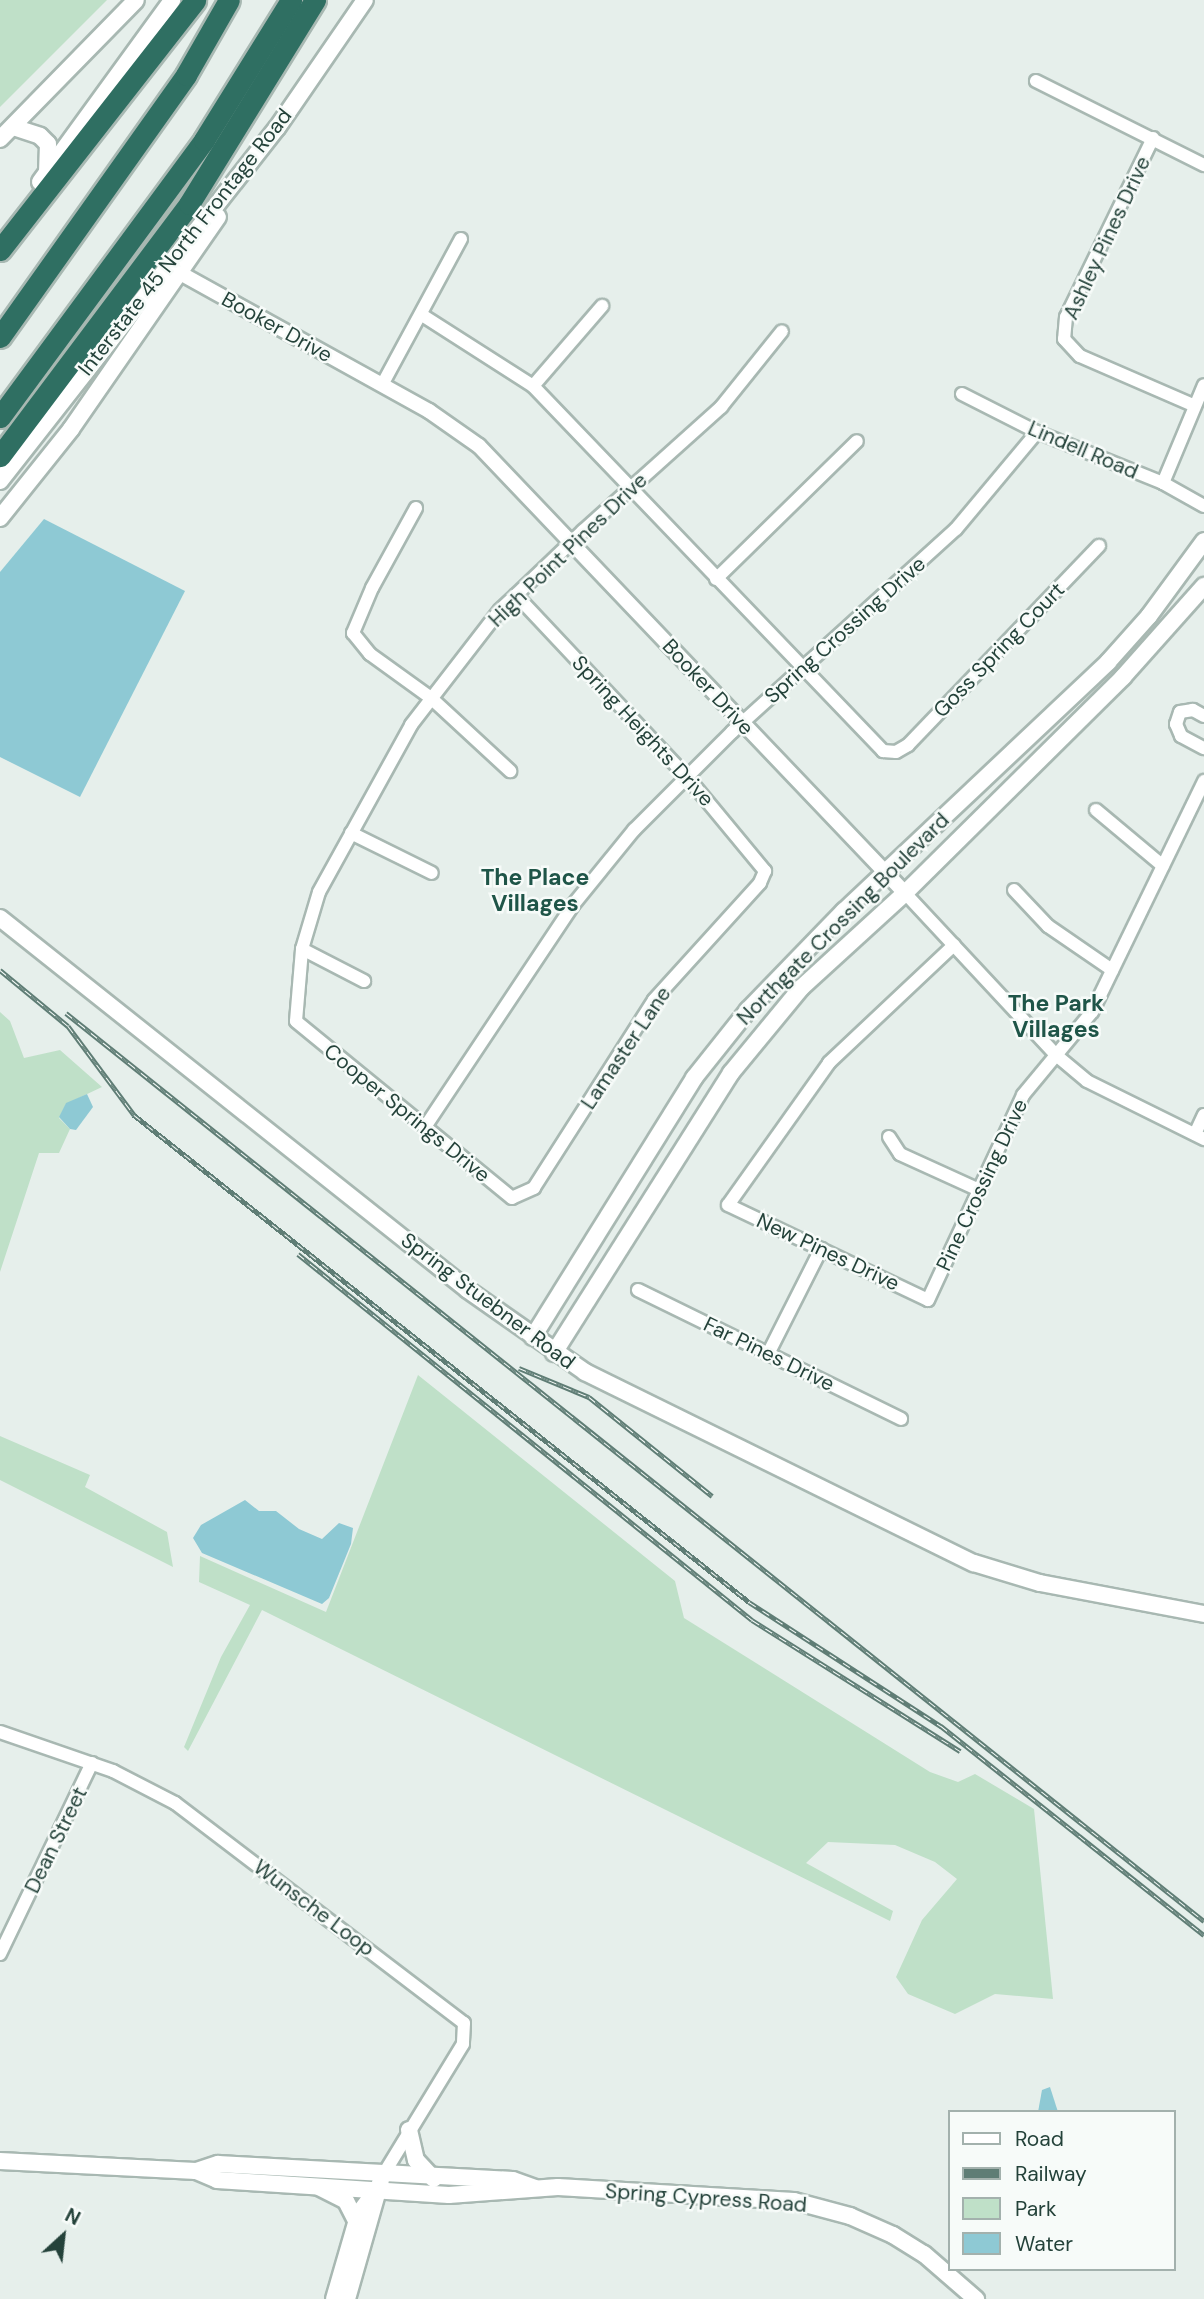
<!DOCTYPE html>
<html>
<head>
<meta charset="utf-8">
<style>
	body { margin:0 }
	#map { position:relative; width:1204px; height:2299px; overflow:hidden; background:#e6efeb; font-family:"DM Sans",sans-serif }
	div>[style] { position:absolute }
	.green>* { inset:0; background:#bfe0c8 }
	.water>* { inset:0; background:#8ec9d4 }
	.roads { filter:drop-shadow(2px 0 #a8b8b2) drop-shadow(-2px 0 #a8b8b2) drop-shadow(0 2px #a8b8b2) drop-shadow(0 -2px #a8b8b2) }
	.minor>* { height:12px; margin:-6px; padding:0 6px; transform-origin:6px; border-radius:6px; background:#fff }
	.tertiary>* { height:14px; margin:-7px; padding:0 7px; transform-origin:7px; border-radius:7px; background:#fff }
	.secondary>* { height:16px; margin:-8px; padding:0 8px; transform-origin:8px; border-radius:8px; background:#fff }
	.motorway>* { height:21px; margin:-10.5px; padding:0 10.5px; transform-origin:10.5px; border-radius:10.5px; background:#2f6f62 }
	.rail>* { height:5px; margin-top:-2.5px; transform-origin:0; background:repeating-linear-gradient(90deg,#f7fbf9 0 8px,#5f7d75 0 16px); box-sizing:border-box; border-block:2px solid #5f7d75 }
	span { translate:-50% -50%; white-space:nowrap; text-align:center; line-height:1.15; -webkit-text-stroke:5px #f7fbf9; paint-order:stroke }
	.street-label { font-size:21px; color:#24423a }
	.neighbourhood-label { font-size:23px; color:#1f5548; font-weight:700 }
	.legend { position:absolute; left:948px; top:2110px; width:228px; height:161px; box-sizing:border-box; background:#f7fbf9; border:2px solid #a3b1ad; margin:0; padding:9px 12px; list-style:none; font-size:21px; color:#24423a }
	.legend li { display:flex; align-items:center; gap:14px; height:35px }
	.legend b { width:35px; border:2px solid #a3b1ad }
	.north { position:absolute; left:28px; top:2201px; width:70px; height:70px; -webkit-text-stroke:5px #f7fbf9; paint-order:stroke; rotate:27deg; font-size:19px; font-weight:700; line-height:28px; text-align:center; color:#24423a }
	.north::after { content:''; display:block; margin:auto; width:24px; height:32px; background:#24423a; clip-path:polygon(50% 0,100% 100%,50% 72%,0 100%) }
</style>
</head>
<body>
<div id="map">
	<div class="green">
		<div style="clip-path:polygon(0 0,107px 0,0 107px)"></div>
		<div style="clip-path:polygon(0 1012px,10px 1021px,24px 1058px,60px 1050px,102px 1087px,66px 1104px,59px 1118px,70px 1129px,59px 1153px,39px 1153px,0 1272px)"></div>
		<div style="clip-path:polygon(418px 1375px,675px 1581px,684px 1618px,930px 1772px,958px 1782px,975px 1774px,1034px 1809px,1053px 1999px,995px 1994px,955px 2014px,908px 1994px,896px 1977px,922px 1920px,957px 1879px,935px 1862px,895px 1845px,828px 1842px,806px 1863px,893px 1911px,890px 1921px,262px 1610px,188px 1751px,184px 1747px,221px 1657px,250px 1605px,199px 1582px,200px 1556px,326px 1612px)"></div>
		<div style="clip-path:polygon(0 1436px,90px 1475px,85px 1487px,167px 1532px,173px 1567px,0 1480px)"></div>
	</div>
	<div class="water">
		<div style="clip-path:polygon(44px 519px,185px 591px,80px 797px,0 757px,0 572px)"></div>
		<div style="clip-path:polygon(87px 1094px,93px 1107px,76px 1130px,70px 1129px,59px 1117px,66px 1103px)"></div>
		<div style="clip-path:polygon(245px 1500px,259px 1511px,276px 1511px,299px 1529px,322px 1539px,339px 1523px,353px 1528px,351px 1544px,329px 1598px,322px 1604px,202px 1553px,193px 1538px,201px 1525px)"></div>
		<div style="clip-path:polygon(1050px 2087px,1058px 2112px,1038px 2112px,1042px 2090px)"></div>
	</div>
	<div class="roads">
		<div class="minor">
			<div style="left:1036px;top:81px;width:188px;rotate:26.6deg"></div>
			<div style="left:1153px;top:138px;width:199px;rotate:115.9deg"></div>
			<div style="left:1066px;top:317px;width:22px;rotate:95deg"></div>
			<div style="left:1064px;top:339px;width:23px;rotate:47deg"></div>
			<div style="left:1080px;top:356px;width:125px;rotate:23.5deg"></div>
			<div style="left:422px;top:315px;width:132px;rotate:32.6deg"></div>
			<div style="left:533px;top:386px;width:506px;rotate:46.2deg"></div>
			<div style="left:883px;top:751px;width:13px;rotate:4deg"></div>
			<div style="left:896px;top:752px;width:14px;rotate:-30deg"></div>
			<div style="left:908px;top:745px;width:276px;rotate:-46.2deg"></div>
			<div style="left:382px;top:385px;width:166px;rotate:-61.6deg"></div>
			<div style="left:533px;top:386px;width:106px;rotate:-49.2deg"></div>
			<div style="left:962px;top:394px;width:84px;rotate:26.9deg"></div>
			<div style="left:1037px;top:432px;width:136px;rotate:22deg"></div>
			<div style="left:1163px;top:483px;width:47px;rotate:29.3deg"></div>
			<div style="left:1163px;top:483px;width:106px;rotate:-67.3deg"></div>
			<div style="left:416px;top:508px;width:91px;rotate:118.8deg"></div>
			<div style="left:372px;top:588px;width:49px;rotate:112.9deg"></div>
			<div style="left:353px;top:633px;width:27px;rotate:51deg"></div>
			<div style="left:370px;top:654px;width:75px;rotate:35.8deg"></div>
			<div style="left:431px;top:698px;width:108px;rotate:42.7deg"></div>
			<div style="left:716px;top:579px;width:197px;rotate:-44.4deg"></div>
			<div style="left:516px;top:595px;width:251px;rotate:46.8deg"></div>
			<div style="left:688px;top:778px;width:121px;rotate:50.4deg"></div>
			<div style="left:765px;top:871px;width:13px;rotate:113deg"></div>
			<div style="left:760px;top:883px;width:158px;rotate:132.2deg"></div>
			<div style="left:654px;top:1000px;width:223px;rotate:122.6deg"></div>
			<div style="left:534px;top:1188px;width:24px;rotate:156deg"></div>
			<div style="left:512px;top:1198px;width:279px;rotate:-140.7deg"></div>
			<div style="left:296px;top:1021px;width:72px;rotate:-85.2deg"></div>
			<div style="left:302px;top:949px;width:59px;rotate:-73.4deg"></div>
			<div style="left:319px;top:892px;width:191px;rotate:-61.1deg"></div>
			<div style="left:411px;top:725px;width:145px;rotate:-52.3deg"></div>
			<div style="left:500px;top:610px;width:22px;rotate:-43deg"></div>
			<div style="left:516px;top:595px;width:93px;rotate:-43.7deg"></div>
			<div style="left:583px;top:531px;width:186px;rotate:-41.9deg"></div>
			<div style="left:721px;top:407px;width:97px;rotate:-51.2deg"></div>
			<div style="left:1204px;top:716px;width:13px;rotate:-151deg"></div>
			<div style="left:1193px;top:710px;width:13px;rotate:171deg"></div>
			<div style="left:1180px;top:712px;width:13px;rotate:108deg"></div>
			<div style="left:1176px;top:724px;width:13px;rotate:67deg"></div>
			<div style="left:1181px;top:736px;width:26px;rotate:28deg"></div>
			<div style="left:1096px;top:810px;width:87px;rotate:39.9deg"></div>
			<div style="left:351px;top:833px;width:90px;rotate:26.3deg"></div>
			<div style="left:1014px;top:890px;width:50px;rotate:46.6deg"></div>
			<div style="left:1048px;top:926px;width:78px;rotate:34.5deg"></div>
			<div style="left:905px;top:893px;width:221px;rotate:47deg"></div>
			<div style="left:1056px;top:1055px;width:40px;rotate:40deg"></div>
			<div style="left:1087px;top:1081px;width:131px;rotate:26.4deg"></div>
			<div style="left:954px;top:945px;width:172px;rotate:136.7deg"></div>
			<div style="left:829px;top:1063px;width:174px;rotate:125.4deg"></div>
			<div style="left:728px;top:1205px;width:221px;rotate:25.4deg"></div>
			<div style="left:928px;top:1300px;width:226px;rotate:-65.1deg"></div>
			<div style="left:1023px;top:1095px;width:108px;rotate:-50.3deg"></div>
			<div style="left:1092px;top:1012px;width:257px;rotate:-64.1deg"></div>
			<div style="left:302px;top:949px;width:70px;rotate:27.3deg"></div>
			<div style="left:425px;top:1127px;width:267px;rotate:-56.3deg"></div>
			<div style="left:573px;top:905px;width:97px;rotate:-50.9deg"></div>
			<div style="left:634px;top:830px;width:139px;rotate:-45deg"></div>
			<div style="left:732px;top:732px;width:302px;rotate:-42.2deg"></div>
			<div style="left:956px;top:529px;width:126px;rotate:-50.1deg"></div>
			<div style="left:1195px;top:1134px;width:21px;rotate:-65deg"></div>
			<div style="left:889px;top:1137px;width:20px;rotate:57deg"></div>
			<div style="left:900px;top:1154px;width:87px;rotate:24.5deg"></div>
			<div style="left:638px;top:1290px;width:293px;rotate:26.1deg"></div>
			<div style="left:768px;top:1354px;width:118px;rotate:-63.2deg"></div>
			<div style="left:0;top:1732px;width:120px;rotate:19deg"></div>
			<div style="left:113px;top:1771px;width:70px;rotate:27.3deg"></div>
			<div style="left:175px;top:1803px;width:363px;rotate:37.3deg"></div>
			<div style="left:464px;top:2023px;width:21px;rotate:93deg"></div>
			<div style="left:463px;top:2044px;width:153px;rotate:121.4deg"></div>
			<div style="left:0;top:1954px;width:212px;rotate:-64.3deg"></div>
		</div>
		<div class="tertiary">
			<div style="left:180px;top:273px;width:285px;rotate:29deg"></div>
			<div style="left:429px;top:411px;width:61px;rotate:35deg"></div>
			<div style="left:479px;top:446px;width:617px;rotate:46.38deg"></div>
		</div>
		<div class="secondary">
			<div style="left:13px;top:127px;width:28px;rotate:18deg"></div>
			<div style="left:40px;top:136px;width:11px;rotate:45deg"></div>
			<div style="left:48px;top:144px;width:26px;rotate:92deg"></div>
			<div style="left:0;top:139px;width:194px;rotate:-45.6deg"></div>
			<div style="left:40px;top:182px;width:225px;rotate:-54deg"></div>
			<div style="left:0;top:481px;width:449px;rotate:-51.9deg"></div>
			<div style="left:277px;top:128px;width:155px;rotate:-55.5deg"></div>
			<div style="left:0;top:518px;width:114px;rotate:-51.4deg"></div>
			<div style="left:71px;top:429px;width:258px;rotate:-55.3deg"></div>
			<div style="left:0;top:918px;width:598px;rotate:38.48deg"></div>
			<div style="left:468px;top:1290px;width:143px;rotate:35deg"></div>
			<div style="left:585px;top:1372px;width:433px;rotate:26.2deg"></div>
			<div style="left:974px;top:1563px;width:69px;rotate:16.9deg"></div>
			<div style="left:1040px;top:1583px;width:167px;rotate:10.7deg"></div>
			<div style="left:533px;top:1337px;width:305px;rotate:-58.1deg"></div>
			<div style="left:694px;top:1078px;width:87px;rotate:-51.5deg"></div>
			<div style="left:748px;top:1010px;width:138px;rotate:-45.9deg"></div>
			<div style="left:844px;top:911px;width:363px;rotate:-43.3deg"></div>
			<div style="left:1108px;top:662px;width:62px;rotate:-48.3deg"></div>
			<div style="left:1149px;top:616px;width:93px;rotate:-53.7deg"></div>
			<div style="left:554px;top:1353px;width:331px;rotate:-57.7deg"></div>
			<div style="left:731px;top:1073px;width:110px;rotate:-50.5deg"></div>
			<div style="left:801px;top:988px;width:141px;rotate:-42.4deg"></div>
			<div style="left:905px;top:893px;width:307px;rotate:-44.7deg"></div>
			<div style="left:1123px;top:677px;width:122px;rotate:-48.3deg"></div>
			<div style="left:409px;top:2130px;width:31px;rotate:77deg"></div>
			<div style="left:416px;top:2160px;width:26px;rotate:47deg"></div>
			<div style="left:0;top:2161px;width:196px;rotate:2.9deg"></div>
			<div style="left:196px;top:2171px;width:23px;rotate:-18deg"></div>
			<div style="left:218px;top:2164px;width:295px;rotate:3.1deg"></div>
			<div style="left:513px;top:2180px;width:23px;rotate:20deg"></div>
			<div style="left:196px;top:2171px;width:23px;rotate:23deg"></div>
			<div style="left:217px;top:2180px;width:232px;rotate:3.7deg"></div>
			<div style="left:449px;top:2195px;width:109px;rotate:-4.2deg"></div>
			<div style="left:558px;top:2187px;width:236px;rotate:3.4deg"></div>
			<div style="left:794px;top:2201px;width:58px;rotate:15deg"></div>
			<div style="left:850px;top:2216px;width:47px;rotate:23.8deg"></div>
			<div style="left:893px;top:2235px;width:36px;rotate:32deg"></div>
			<div style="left:924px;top:2254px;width:69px;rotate:40.9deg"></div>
			<div style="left:319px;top:2187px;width:30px;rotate:27deg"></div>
			<div style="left:346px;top:2201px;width:22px;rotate:63deg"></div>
			<div style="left:334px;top:2299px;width:90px;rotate:-73.8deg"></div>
			<div style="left:359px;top:2213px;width:31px;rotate:-53deg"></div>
			<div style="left:347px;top:2299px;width:124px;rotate:-74.1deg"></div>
		</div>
		<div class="motorway">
			<div style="left:0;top:250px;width:317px;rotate:-52deg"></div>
			<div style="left:0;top:337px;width:321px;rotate:-54.6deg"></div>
			<div style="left:186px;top:75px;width:86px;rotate:-60.2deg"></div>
			<div style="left:0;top:417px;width:344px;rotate:-53.6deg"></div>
			<div style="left:204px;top:140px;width:165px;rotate:-58.1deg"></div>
			<div style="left:0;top:456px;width:315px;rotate:-53.1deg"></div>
			<div style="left:189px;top:204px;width:240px;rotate:-58.3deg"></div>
		</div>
	</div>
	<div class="rail">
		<div style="left:0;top:970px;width:88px;rotate:39.5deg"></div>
		<div style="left:68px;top:1026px;width:111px;rotate:53.4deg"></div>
		<div style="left:134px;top:1115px;width:784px;rotate:38.37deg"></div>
		<div style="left:749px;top:1602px;width:229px;rotate:32.9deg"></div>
		<div style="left:941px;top:1726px;width:336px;rotate:38.5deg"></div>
		<div style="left:66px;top:1013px;width:1456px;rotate:38.59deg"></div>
		<div style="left:298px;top:1254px;width:583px;rotate:38.87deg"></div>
		<div style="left:752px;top:1620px;width:246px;rotate:32.2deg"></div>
		<div style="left:519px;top:1368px;width:76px;rotate:22.5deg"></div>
		<div style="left:589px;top:1397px;width:158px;rotate:38.8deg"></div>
	</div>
	<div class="street-label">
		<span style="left:1107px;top:238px;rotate:-65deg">Ashley Pines Drive</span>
		<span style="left:185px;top:242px;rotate:-52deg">Interstate 45 North Frontage Road</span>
		<span style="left:277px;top:327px;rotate:29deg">Booker Drive</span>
		<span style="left:1083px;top:450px;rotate:23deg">Lindell Road</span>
		<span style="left:568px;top:550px;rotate:-44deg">High Point Pines Drive</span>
		<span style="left:845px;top:630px;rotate:-42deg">Spring Crossing Drive</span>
		<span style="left:999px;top:650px;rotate:-46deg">Goss Spring Court</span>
		<span style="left:708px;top:687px;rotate:47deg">Booker Drive</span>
		<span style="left:643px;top:731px;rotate:47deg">Spring Heights Drive</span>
		<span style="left:843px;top:919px;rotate:-45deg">Northgate Crossing Boulevard</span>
		<span style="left:626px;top:1048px;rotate:-56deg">Lamaster Lane</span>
		<span style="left:407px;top:1113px;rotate:39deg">Cooper Springs Drive</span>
		<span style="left:982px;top:1185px;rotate:-65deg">Pine Crossing Drive</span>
		<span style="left:828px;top:1252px;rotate:25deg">New Pines Drive</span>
		<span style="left:488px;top:1301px;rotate:37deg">Spring Stuebner Road</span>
		<span style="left:769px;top:1354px;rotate:26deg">Far Pines Drive</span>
		<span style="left:56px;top:1840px;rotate:-64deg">Dean Street</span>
		<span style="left:314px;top:1908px;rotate:37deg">Wunsche Loop</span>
		<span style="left:706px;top:2198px;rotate:4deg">Spring Cypress Road</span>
	</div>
	<div class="neighbourhood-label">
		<span style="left:535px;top:890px">The Place<br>Villages</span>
		<span style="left:1056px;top:1016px">The Park<br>Villages</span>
	</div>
	<ul class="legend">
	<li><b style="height:9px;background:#fff"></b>Road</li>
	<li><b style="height:9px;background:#5f7d75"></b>Railway</li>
	<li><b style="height:19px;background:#bfe0c8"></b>Park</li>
	<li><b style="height:19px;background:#8ec9d4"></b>Water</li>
	</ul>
	<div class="north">N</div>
</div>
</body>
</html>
